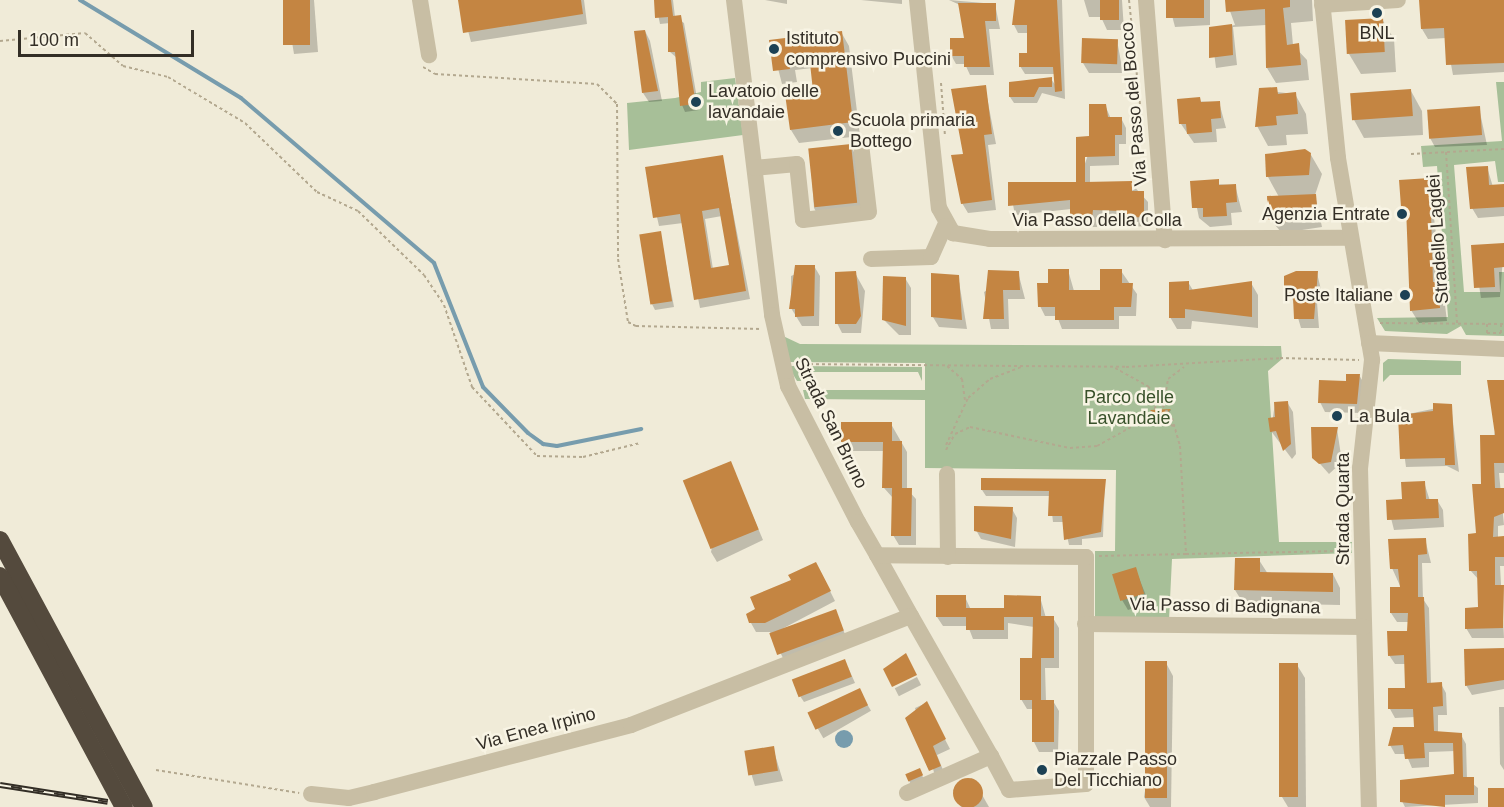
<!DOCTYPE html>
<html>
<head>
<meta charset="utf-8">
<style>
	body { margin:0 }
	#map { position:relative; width:1504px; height:807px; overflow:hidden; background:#f0ebd8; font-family:Arial,sans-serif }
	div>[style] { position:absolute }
	.green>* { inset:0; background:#a7bf98 }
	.water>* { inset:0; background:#779cad }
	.round { border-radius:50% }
	.shadow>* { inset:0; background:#0003; transform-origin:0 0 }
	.stream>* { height:4px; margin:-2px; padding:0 2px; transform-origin:2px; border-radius:2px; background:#779cad }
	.building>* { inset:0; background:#c48542; transform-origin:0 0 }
	.path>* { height:2px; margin-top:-1px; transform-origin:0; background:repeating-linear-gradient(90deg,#b3a88f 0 3px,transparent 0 6px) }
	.minor>* { height:16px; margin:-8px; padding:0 8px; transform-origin:8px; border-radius:8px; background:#c8bea4 }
	.highway>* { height:18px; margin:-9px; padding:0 9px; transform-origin:9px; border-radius:9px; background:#544a3d }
	.rail>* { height:6px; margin-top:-3px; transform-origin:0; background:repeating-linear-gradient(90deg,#f8f4e4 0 11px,#332e26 0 22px); box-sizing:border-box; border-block:2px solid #332e26 }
	.highway-bridge>* { height:18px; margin:-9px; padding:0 9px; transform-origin:9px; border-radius:9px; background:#544a3d }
	.dots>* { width:16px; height:16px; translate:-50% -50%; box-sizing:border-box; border:3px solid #f8f4e4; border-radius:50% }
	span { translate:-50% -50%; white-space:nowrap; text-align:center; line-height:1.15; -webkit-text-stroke:5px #f8f4e4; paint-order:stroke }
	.poi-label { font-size:18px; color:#332e26 }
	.left { translate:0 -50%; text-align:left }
	.right { translate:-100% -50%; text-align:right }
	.street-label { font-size:18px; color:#332e26 }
	.park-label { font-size:18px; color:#38512a }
	.scale { position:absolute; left:18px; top:30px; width:176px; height:27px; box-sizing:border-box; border:3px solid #332e26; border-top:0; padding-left:8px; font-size:18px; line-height:21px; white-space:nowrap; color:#332e26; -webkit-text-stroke:4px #f8f4e4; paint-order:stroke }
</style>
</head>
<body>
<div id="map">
	<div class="green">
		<div style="clip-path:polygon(735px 78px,743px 135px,629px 150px,627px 103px,675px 98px,701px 92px,701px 82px)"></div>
		<div style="clip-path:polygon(1496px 82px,1504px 82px,1504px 182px,1498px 182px,1495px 161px,1454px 165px,1464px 292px,1500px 292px,1499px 272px,1504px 272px,1504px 336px,1466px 335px,1461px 326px,1447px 334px,1385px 331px,1377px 318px,1448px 317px,1437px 166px,1423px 167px,1421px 146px,1502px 141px)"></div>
		<div style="clip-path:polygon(783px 336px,800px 344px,1281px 346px,1282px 359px,1268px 371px,1279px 542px,1352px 542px,1352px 553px,1172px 559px,1169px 620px,1095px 621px,1095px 551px,1115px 551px,1116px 470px,925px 468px,925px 400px,805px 399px,803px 390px,925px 390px,925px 363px,787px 362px)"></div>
		<div style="clip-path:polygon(1388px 359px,1461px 361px,1461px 375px,1390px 375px,1383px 382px,1383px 363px)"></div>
		<div style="clip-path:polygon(788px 366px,922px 367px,922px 381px,918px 372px,804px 372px,803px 381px,797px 381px)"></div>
	</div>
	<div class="water">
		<div class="round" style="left:835px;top:730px;width:18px;height:18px"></div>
	</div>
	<div class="shadow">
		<div style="clip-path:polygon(285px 0,314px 0,318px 52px,294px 54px)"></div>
		<div style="clip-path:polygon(460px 0,584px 0,587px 24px,471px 42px)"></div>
		<div style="clip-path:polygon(655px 0,673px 0,675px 17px,684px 23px,699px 110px,685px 112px,682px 105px,677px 58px,670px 52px,670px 23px,660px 24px)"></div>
		<div style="clip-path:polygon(765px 0,787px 0,787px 4px)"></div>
		<div style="clip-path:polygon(902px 0,902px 4px,861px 0)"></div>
		<div style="clip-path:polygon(949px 0,995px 4px,1000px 29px,989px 29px,994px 75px,970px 75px,965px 64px,956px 64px,951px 55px,965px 40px,960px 5px)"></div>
		<div style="clip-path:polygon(1018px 0,1062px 0,1065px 99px,1042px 93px,1037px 103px,1014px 103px,1010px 97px,1051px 79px,1056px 86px,1055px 74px,1025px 74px,1020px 66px,1028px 54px,1028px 33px,1018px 33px,1014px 25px)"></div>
		<div style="clip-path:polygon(1084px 0,1122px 0,1124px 30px,1107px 30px,1101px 17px,1089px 17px)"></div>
		<div style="clip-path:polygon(1168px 0,1210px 0,1210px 25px,1175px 27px)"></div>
		<div style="clip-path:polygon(1226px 0,1312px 0,1313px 21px,1291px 23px,1293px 45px,1307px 60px,1309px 80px,1276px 83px,1267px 68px,1266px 25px,1233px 27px,1237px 65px,1216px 68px,1211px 29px,1235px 25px)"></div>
		<div style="clip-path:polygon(1421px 0,1504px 0,1504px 72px,1453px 75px,1446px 38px,1428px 39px,1422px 29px)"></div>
		<div style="clip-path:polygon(1382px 19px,1394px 39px,1396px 72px,1361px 74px,1349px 54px,1347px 22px)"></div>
		<div style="clip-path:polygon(645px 31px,650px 41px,662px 101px,649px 102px,643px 93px)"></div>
		<div style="clip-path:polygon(841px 32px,849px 46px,860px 136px,799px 143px,791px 130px,815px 92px,812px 68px,795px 70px,797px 82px,782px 84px,771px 41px)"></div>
		<div style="clip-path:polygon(1117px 40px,1123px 73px,1089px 73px,1083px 63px)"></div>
		<div style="clip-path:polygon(985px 87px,996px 144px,988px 145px,996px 210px,968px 213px,962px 203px,965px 155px)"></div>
		<div style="clip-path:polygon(1260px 90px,1295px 94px,1306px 114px,1308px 134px,1286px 135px,1287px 145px,1268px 146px,1257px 126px)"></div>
		<div style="clip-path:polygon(1411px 91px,1422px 111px,1423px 135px,1364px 138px,1353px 118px)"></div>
		<div style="clip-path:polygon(1179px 101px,1219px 102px,1226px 128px,1216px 129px,1217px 142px,1194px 143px,1181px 124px)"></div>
		<div style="clip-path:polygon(1105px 105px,1111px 119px,1121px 118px,1126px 128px,1126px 144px,1119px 144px,1119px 165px,1090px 166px,1090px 184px,1131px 183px,1148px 202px,1148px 226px,1128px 227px,1123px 219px,1098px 219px,1097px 227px,1077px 227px,1071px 209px,1015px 215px,1009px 184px,1078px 184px)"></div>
		<div style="clip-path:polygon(1479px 108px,1487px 145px,1435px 147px,1430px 138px)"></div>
		<div style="clip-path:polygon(850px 145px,858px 159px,864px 216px,821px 221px,814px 208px,810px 150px)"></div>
		<div style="clip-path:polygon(1311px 155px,1322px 174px,1315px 195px,1322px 227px,1282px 233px,1269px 218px,1279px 197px,1268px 177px,1267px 156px)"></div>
		<div style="clip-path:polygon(evenodd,722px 156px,750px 299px,700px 308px,683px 223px,659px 226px,646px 168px,722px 156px,722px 216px,730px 266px,713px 269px,705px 219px,722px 216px)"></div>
		<div style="clip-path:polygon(1487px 167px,1493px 187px,1504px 186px,1504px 216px,1478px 218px,1472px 208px)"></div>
		<div style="clip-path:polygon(1429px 180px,1437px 193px,1439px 217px,1434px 218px,1447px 321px,1419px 323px,1411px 310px,1408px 216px,1403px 206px)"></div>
		<div style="clip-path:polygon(1192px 183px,1235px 185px,1242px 212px,1231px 213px,1232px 225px,1210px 227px,1199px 218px)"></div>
		<div style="clip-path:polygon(660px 233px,674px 307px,655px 310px,652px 304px)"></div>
		<div style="clip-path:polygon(1504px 244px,1500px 297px,1481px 298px,1473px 247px)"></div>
		<div style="clip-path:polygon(814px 266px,820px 276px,819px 326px,802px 326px,791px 308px,791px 276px)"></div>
		<div style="clip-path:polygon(1068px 270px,1074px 291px,1102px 292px,1121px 271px,1137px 294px,1136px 316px,1119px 316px,1119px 329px,1062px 329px,1057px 316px,1045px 316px,1040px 306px,1049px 284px)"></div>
		<div style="clip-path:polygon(1018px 272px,1025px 299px,1008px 299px,1009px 329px,991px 329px,984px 292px)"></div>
		<div style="clip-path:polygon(855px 273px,865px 291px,861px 333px,842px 333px,837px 323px)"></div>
		<div style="clip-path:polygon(1317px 273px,1324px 302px,1317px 302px,1319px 328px,1301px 328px,1286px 277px)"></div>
		<div style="clip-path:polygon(958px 276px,967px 329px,939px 327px,933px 317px)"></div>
		<div style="clip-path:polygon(905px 278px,911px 288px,911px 335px,899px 335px,884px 320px)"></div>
		<div style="clip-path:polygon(1188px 282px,1194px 292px,1251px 283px,1258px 295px,1258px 328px,1192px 321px,1191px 329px,1177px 329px,1170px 317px)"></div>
		<div style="clip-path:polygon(1359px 375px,1365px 385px,1362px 413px,1325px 412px,1320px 402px)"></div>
		<div style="clip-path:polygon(1504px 381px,1504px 473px,1499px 473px,1504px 525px,1498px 526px,1498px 538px,1504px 538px,1504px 566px,1500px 566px,1504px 638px,1472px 638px,1466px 628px,1480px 609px,1479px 580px,1470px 570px)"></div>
		<div style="clip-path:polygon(1287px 402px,1293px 412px,1296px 454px,1292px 459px,1271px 431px,1275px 403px)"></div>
		<div style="clip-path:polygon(1451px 405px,1459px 472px,1447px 466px,1406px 467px,1399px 416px)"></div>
		<div style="clip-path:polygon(1171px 410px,1163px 421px,1152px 411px)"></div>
		<div style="clip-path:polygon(891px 424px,907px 452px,907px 489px,916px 499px,916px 545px,899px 545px,893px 535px,893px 498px,884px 488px,884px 451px,848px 451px,842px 442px)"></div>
		<div style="clip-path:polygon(1337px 429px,1342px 462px,1329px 474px,1314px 457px)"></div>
		<div style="clip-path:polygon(730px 462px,763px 540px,717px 562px,711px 552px)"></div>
		<div style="clip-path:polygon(1105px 480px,1103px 537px,1082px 539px,1082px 545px,1069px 545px,1064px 522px,1053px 522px,1050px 496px,986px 496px,982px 490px)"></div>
		<div style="clip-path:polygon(1424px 482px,1430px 501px,1437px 500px,1443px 510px,1444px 527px,1394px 530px,1387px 502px,1404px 501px)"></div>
		<div style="clip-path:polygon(1012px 509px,1017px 518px,1015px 547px,981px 539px,976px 530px)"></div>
		<div style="clip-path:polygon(1425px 539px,1431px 563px,1422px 563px,1423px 599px,1429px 608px,1431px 684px,1441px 684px,1446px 693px,1447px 715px,1438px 715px,1438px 733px,1461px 735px,1466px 744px,1467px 779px,1478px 788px,1478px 803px,1405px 807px,1402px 801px,1455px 776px,1455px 751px,1429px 752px,1429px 767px,1412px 768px,1406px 754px,1395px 754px,1390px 745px,1415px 728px,1415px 717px,1395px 718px,1390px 709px,1406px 689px,1406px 664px,1395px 664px,1389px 655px,1409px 632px,1409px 622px,1397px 622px,1391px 613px,1401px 588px,1392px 568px)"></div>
		<div style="clip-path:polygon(1259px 560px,1268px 574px,1333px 574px,1340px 588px,1340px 605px,1243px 603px,1235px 590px)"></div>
		<div style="clip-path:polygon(1135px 568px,1149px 603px,1128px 610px,1122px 600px)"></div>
		<div style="clip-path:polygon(821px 573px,835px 601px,782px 629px,835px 611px,848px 641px,785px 662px,770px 632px,756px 632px,751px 623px)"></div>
		<div style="clip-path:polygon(965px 597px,971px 610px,1003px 610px,1040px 597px,1046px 618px,1053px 618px,1059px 628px,1059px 668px,1045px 668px,1046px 701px,1053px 701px,1059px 711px,1058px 752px,1039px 752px,1034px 742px,1034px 709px,1027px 709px,1021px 699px,1035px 660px,1034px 627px,1008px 623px,1008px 639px,973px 639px,968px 626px,943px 626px,937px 617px)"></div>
		<div style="clip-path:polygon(1504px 650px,1504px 689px,1472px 695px,1466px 685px)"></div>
		<div style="clip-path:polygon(1166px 663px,1173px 676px,1171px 807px,1150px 807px,1144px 797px)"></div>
		<div style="clip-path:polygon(1297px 665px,1305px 678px,1306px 807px,1288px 807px,1282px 797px)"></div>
		<div style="clip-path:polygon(848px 667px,855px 683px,804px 702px,800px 696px)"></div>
		<div style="left:917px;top:677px;width:9px;height:25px;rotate:63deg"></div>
		<div style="left:859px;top:690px;width:24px;height:55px;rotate:60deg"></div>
		<div style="clip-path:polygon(926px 703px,950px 749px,937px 755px,945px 775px,936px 779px,915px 708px)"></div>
		<div style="clip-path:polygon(1499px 707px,1504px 707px,1504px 770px,1500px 764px)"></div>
		<div style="clip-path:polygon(773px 748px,783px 781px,755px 786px,745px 753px)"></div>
		<div style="clip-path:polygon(919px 770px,925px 781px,913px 787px,909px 781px)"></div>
		<div style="clip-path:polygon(972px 778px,977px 786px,989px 807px,961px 807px,953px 790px)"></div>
	</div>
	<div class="stream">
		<div style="left:80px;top:0;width:188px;rotate:31.3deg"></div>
		<div style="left:241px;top:98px;width:254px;rotate:40.5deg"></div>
		<div style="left:434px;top:263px;width:133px;rotate:68.4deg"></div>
		<div style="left:483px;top:387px;width:64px;rotate:45.6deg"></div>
		<div style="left:528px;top:433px;width:19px;rotate:36deg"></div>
		<div style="left:543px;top:444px;width:14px;rotate:8deg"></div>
		<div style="left:557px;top:446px;width:86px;rotate:-11.4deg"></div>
	</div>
	<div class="building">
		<div style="left:283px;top:0;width:27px;height:45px"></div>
		<div style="clip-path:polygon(458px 0,581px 0,583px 14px,463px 33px)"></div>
		<div style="clip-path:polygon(654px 0,671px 0,673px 16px,681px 15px,696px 104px,680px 106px,675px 52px,668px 52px,668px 17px,655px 18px)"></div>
		<div style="clip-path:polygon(1015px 0,1057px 0,1062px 91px,1055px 92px,1053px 67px,1019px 67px,1019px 53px,1027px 53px,1027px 25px,1012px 25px)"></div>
		<div style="left:1100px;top:0;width:19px;height:20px"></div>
		<div style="left:1166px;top:0;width:38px;height:18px"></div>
		<div style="clip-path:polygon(1225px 0,1290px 0,1290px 7px,1283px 8px,1287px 45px,1299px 43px,1301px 65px,1266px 68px,1265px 9px,1226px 12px)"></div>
		<div style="clip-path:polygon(1419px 0,1504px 0,1504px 63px,1446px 65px,1444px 28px,1421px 29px)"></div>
		<div style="clip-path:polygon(958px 3px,996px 3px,996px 21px,985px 21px,990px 67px,964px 67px,964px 56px,950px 56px,950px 38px,964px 38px)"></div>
		<div style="left:1383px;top:18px;width:34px;height:38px;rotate:87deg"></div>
		<div style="clip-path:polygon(1232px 24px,1233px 55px,1209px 58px,1209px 27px)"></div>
		<div style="clip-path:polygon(645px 30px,658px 91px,642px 93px,634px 31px)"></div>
		<div style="clip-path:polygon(842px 31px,853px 122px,790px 130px,785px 94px,813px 91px,809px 54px,789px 57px,790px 69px,773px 71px,769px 40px)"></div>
		<div style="left:1082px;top:38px;width:36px;height:25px;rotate:2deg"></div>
		<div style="clip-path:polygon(1052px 77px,1052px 87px,1039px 87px,1034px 97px,1009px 97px,1009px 82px)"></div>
		<div style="clip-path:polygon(986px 85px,992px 134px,984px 135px,992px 200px,961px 204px,951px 155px,963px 154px,951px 89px)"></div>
		<div style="clip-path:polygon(1277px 87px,1278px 94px,1296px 92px,1298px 114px,1276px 116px,1277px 125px,1255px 127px,1259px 88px)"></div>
		<div style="left:1411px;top:89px;width:27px;height:61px;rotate:86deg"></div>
		<div style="clip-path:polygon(1200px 97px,1201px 102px,1220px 101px,1221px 118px,1211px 119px,1212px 132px,1187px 134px,1186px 124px,1179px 124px,1177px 99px)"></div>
		<div style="clip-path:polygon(1089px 104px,1106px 104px,1108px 117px,1122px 117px,1122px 135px,1115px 135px,1115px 156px,1085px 157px,1085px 182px,1132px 181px,1132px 191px,1144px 191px,1144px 217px,1121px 218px,1121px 211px,1093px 210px,1092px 218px,1070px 218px,1070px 200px,1008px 206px,1008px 182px,1076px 182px,1076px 137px,1089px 136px)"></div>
		<div style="left:1480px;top:106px;width:29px;height:53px;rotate:86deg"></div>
		<div style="left:851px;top:144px;width:59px;height:43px;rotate:84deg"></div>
		<div style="clip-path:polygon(1305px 149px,1311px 153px,1309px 175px,1266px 177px,1265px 154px)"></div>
		<div style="clip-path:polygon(evenodd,723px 155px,746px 291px,694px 300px,680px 214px,653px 218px,645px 167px,723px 155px,719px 208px,729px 265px,711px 268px,702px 211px,719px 208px)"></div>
		<div style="clip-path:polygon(1488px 166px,1489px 185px,1504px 184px,1504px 207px,1470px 209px,1466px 167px)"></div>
		<div style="clip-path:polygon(1430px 178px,1433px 282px,1438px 282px,1440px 308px,1410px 311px,1406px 207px,1401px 207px,1399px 180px)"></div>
		<div style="clip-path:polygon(1219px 179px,1219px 185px,1236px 184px,1237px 202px,1226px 203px,1227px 216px,1203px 217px,1203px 208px,1192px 208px,1190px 181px)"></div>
		<div style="clip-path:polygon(1316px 194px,1318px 217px,1275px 223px,1268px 219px,1267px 196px)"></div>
		<div style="left:661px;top:231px;width:71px;height:22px;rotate:81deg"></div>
		<div style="clip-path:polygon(1504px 243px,1504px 267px,1494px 268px,1495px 287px,1474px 288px,1471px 245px)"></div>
		<div style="clip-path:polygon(795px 265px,815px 265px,814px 316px,795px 317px,795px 309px,789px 309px)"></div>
		<div style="clip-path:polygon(1048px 269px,1069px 269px,1069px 290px,1100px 290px,1100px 269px,1122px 269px,1122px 283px,1133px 283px,1131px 307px,1114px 307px,1114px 320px,1055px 320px,1055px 307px,1038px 307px,1037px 283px,1048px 283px)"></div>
		<div style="clip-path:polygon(988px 270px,1019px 271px,1020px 290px,1003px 290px,1004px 319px,983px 319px)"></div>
		<div style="clip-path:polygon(856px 271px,861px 316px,856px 324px,835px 324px,835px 272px)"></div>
		<div style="clip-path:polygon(1296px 271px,1318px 271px,1314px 319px,1294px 319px,1293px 297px,1284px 297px,1284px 276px)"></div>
		<div style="clip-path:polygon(931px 273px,959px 275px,962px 320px,931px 317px)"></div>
		<div style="clip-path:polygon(883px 276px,906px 277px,906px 326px,882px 320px)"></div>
		<div style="clip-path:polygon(1189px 281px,1189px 290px,1252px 281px,1252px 317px,1185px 309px,1185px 318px,1169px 318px,1169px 282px)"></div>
		<div style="clip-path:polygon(1346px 374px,1360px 374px,1357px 404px,1318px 403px,1319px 380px,1346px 381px)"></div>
		<div style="clip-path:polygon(1487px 380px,1504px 380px,1504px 463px,1494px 463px,1495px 488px,1504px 488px,1504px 513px,1494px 517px,1493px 537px,1504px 536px,1504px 557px,1495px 557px,1495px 585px,1504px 585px,1503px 628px,1465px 629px,1465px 608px,1478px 607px,1477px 571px,1469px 571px,1468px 534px,1476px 533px,1472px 484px,1481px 484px,1480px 435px,1495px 435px)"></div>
		<div style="clip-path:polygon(1288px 401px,1291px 444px,1283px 451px,1276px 431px,1270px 432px,1268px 418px,1275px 417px,1274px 402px)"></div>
		<div style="clip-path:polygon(1433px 403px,1452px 404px,1455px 465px,1445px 465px,1445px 458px,1400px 459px,1398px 415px,1433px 411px)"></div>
		<div style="clip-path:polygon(1171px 409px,1161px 420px,1150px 410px)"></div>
		<div style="clip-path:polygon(841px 422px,892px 422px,892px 441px,902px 441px,902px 488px,912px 488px,911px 536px,891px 536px,892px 488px,882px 488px,883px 442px,841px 442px)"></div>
		<div style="clip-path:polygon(1311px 427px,1338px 427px,1331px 462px,1319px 464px,1312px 458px)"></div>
		<div style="left:731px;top:461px;width:74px;height:52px;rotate:68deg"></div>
		<div style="clip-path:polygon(981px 478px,1106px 479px,1101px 532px,1064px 540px,1062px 516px,1048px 516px,1049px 491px,981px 490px)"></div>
		<div style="clip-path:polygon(1425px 481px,1426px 499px,1438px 499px,1439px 518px,1387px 520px,1386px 500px,1402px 499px,1401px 482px)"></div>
		<div style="clip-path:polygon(974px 506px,1013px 507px,1011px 539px,974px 531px)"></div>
		<div style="clip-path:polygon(1426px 538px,1427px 554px,1418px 555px,1418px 597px,1424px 597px,1427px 683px,1442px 682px,1443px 706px,1433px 707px,1434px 731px,1462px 733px,1463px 777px,1474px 777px,1474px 795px,1445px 795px,1445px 807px,1400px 802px,1400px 780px,1454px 774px,1453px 743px,1424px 743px,1425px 758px,1405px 759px,1403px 745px,1388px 746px,1393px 727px,1414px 727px,1413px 709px,1388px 709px,1388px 688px,1405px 688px,1404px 655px,1388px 656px,1387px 631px,1407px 631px,1408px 613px,1390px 613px,1390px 587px,1400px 587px,1398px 569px,1390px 569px,1388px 539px)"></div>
		<div style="clip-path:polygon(1235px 558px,1260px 558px,1260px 572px,1333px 573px,1333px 592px,1234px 590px)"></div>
		<div style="clip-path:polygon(816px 562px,831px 591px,765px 623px,749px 623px,746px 614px,755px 609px,750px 597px,791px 580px,788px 575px)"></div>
		<div style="left:1136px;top:567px;width:28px;height:25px;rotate:73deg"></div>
		<div style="clip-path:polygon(936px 595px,966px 595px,966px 608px,1004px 608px,1004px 630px,966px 630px,966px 617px,936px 617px)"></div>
		<div style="clip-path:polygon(1004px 595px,1041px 596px,1041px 616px,1054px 616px,1054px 658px,1032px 658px,1033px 617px,1004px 617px)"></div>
		<div style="left:836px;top:609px;width:23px;height:71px;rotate:70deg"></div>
		<div style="clip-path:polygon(1504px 648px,1504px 680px,1465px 686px,1464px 649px)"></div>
		<div style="clip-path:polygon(906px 653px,917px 675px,892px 687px,883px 669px)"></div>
		<div style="left:1020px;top:658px;width:21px;height:42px"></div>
		<div style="left:845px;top:659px;width:19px;height:57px;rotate:69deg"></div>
		<div style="left:1145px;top:661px;width:22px;height:137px"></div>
		<div style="left:1298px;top:663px;width:134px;height:19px;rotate:90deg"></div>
		<div style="left:860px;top:688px;width:19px;height:58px;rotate:65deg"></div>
		<div style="left:1032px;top:700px;width:22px;height:42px"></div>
		<div style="clip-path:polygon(927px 701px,946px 739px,933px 746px,941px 766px,929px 771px,905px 718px)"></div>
		<div style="left:774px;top:746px;width:25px;height:30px;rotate:81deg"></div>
		<div style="left:920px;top:768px;width:8px;height:16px;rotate:67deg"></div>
		<div class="round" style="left:953px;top:778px;width:30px;height:30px"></div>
		<div style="left:1504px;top:788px;width:19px;height:16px;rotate:90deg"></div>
	</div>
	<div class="path">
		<div style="left:1129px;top:0;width:144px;rotate:84deg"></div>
		<div style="left:0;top:41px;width:85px;rotate:-5.4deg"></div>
		<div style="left:85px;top:33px;width:50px;rotate:41deg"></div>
		<div style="left:123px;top:66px;width:46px;rotate:13.7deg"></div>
		<div style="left:168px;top:77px;width:90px;rotate:30.9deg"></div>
		<div style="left:245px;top:123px;width:100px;rotate:43.8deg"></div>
		<div style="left:317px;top:192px;width:45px;rotate:24.9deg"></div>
		<div style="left:358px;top:211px;width:92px;rotate:44.1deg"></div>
		<div style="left:424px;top:275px;width:36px;rotate:56deg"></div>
		<div style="left:444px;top:305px;width:87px;rotate:71.1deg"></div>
		<div style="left:472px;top:387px;width:95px;rotate:46.7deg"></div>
		<div style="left:537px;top:456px;width:46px;rotate:1.2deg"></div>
		<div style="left:583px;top:457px;width:59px;rotate:-13.8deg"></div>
		<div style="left:423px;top:67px;width:14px;rotate:30deg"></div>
		<div style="left:435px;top:74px;width:162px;rotate:3.5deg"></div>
		<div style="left:597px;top:84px;width:28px;rotate:45deg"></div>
		<div style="left:617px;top:104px;width:155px;rotate:89.6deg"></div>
		<div style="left:618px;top:259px;width:64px;rotate:81deg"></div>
		<div style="left:628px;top:322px;width:9px;rotate:27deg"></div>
		<div style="left:636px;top:326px;width:125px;rotate:1.4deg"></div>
		<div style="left:941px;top:83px;width:53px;rotate:85.7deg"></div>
		<div style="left:1446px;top:152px;width:172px;rotate:86.3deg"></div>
		<div style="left:1411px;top:154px;width:93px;rotate:-3.1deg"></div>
		<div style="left:1380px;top:323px;width:124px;rotate:0.5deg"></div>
		<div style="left:1487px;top:324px;width:9px;rotate:90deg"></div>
		<div style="left:1487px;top:333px;width:14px"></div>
		<div style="left:1501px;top:333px;width:9px;rotate:-90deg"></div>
		<div style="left:798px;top:364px;width:328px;rotate:0.5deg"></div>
		<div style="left:1126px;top:367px;width:154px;rotate:-3.3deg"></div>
		<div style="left:1280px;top:358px;width:79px;rotate:1.5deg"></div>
		<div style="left:947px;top:366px;width:20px;rotate:41deg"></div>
		<div style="left:962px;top:379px;width:21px;rotate:82deg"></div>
		<div style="left:1115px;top:368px;width:38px;rotate:29deg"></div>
		<div style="left:1148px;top:386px;width:40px;rotate:53deg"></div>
		<div style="left:1172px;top:418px;width:29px;rotate:74deg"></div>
		<div style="left:1180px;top:446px;width:108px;rotate:86.8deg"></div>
		<div style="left:1186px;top:554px;width:163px;rotate:-1.1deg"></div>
		<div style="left:1164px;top:402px;width:23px;rotate:-80deg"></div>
		<div style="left:1168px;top:379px;width:20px;rotate:-37deg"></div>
		<div style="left:1148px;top:419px;width:27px;rotate:15deg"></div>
		<div style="left:946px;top:445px;width:52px;rotate:-64.9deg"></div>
		<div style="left:968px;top:398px;width:29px;rotate:-41deg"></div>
		<div style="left:990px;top:379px;width:33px;rotate:-21deg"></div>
		<div style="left:946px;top:450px;width:18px;rotate:-61deg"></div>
		<div style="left:955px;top:434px;width:17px;rotate:-25deg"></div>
		<div style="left:970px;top:427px;width:102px;rotate:11.9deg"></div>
		<div style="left:1070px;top:448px;width:27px;rotate:-4deg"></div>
		<div style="left:1097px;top:446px;width:64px;rotate:-29deg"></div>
		<div style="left:1153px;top:415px;width:18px;rotate:-74deg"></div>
		<div style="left:1099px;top:556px;width:87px;rotate:-1.3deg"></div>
		<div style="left:156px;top:770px;width:145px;rotate:9.1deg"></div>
	</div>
	<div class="minor">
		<div style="left:420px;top:0;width:56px;rotate:80.7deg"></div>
		<div style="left:734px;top:0;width:317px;rotate:83.1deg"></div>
		<div style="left:772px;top:315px;width:73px;rotate:77.3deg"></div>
		<div style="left:788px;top:386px;width:153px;rotate:62.8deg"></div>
		<div style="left:858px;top:522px;width:38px;rotate:60deg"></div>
		<div style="left:877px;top:555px;width:70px;rotate:60.9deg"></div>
		<div style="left:911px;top:616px;width:161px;rotate:60.3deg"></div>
		<div style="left:991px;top:756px;width:38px;rotate:62deg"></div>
		<div style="left:1009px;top:790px;width:77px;rotate:-4.5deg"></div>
		<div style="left:1086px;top:784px;width:227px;rotate:-90deg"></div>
		<div style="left:1086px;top:557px;width:209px;rotate:-179.5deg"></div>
		<div style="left:917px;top:0;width:209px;rotate:84deg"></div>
		<div style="left:939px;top:208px;width:29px;rotate:61deg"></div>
		<div style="left:953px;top:233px;width:37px;rotate:9deg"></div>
		<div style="left:990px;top:239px;width:360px;rotate:-0.2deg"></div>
		<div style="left:1146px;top:0;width:241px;rotate:85.5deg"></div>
		<div style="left:1322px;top:0;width:159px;rotate:84.2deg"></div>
		<div style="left:1338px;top:158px;width:205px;rotate:80.4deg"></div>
		<div style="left:1372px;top:360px;width:109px;rotate:96.3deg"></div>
		<div style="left:1360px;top:468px;width:339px;rotate:88.5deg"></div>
		<div style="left:1322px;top:5px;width:76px;rotate:-3.8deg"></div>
		<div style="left:755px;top:168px;width:42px;rotate:-5.4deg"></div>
		<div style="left:797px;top:164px;width:56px;rotate:83.9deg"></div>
		<div style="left:803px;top:220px;width:66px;rotate:-6.9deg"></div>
		<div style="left:869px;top:212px;width:68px;rotate:-96.7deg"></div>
		<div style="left:871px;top:259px;width:60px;rotate:-1.9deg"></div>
		<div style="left:931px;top:257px;width:34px;rotate:-66deg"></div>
		<div style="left:1369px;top:343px;width:135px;rotate:2.5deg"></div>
		<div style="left:947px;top:474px;width:83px;rotate:89.3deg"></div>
		<div style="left:1085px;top:624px;width:279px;rotate:0.6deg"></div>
		<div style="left:907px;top:793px;width:92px;rotate:-23.8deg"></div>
		<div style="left:311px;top:794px;width:38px;rotate:6deg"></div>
		<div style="left:349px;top:798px;width:26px;rotate:-13deg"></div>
		<div style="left:374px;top:792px;width:266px;rotate:-14.6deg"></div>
		<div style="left:631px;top:725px;width:300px;rotate:-21.3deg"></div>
	</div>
	<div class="highway">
		<div style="left:0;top:540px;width:303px;rotate:61.7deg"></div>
	</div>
	<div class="rail">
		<div style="left:0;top:785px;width:109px;rotate:8.9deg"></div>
	</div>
	<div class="highway-bridge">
		<div style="left:0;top:576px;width:262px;rotate:61.8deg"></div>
	</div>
	<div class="dots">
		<div style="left:1377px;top:13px;background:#1c4154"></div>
		<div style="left:774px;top:49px;background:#1c4154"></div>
		<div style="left:696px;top:102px;background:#1c4154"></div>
		<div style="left:838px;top:131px;background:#1c4154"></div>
		<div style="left:1402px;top:214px;background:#1c4154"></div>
		<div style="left:1405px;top:295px;background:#1c4154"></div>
		<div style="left:1337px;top:416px;background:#1c4154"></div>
		<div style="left:1042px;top:770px;background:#1c4154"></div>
	</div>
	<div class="poi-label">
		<span style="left:1377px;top:33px">BNL</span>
		<span class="left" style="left:786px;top:49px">Istituto<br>comprensivo Puccini</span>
		<span class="left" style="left:708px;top:102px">Lavatoio delle<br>lavandaie</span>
		<span class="left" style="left:850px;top:131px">Scuola primaria<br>Bottego</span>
		<span class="right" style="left:1390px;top:214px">Agenzia Entrate</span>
		<span class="right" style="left:1393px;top:295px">Poste Italiane</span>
		<span class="left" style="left:1349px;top:416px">La Bula</span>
		<span class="left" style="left:1054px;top:770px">Piazzale Passo<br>Del Ticchiano</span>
	</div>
	<div class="street-label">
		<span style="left:1134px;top:104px;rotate:-95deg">Via Passo del Bocco</span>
		<span style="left:1097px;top:220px">Via Passo della Colla</span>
		<span style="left:1438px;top:239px;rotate:-94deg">Stradello Lagdei</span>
		<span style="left:831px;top:423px;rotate:64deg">Strada San Bruno</span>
		<span style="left:1343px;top:509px;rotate:-90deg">Strada Quarta</span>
		<span style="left:1225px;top:606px;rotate:1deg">Via Passo di Badignana</span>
		<span style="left:536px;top:729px;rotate:-15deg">Via Enea Irpino</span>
	</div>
	<div class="park-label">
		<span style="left:1129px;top:408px">Parco delle<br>Lavandaie</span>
	</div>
	<div class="scale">100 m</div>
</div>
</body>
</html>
